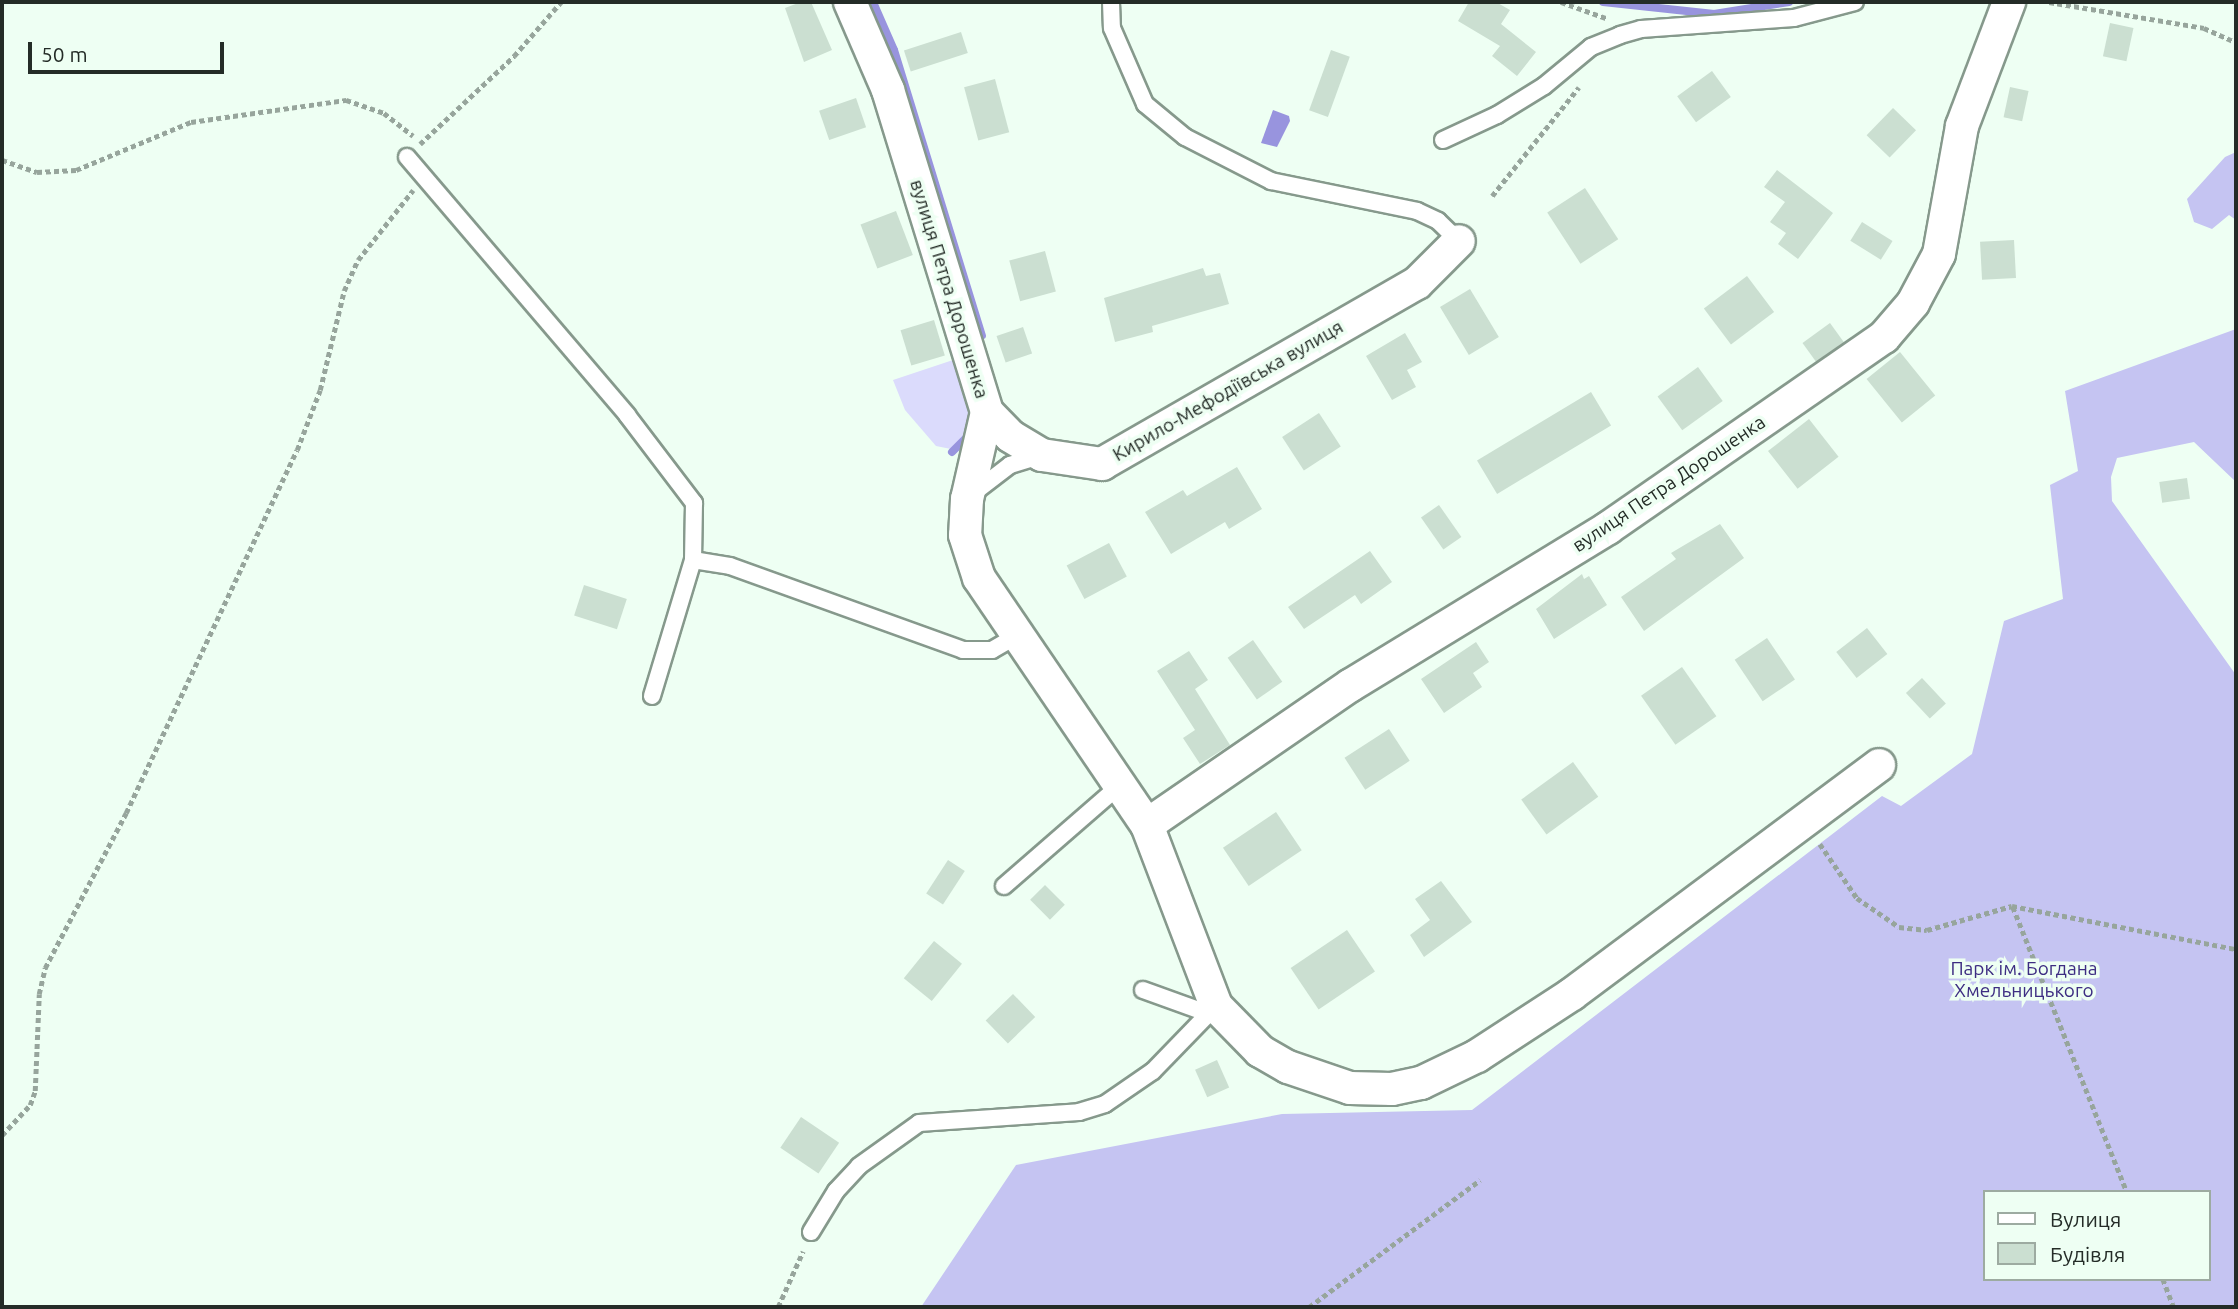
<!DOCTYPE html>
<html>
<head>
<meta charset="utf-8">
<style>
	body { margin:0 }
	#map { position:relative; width:2238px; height:1309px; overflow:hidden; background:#eefff3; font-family:Ubuntu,sans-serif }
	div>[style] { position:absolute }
	.green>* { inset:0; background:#dbdbfc }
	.forest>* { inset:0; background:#c5c4f2 }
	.water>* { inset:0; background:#9894de }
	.stream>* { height:8px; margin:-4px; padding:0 4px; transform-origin:4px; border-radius:4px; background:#9894de }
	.building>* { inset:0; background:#cbdfd1; transform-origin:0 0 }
	.path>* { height:4.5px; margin-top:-2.25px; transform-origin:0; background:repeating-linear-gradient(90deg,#97a59c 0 5px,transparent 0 8.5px) }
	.roads { filter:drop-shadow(2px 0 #86998c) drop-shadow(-2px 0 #86998c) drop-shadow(0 2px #86998c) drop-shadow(0 -2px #86998c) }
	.lane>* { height:16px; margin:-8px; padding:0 8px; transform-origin:8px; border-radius:8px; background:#fff }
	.street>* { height:32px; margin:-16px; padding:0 16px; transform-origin:16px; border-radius:16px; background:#fff }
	span { translate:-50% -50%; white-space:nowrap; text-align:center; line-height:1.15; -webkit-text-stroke:7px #eefff3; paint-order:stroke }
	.street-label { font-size:19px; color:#242c27 }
	.park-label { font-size:19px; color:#3d2d82 }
	.frame { position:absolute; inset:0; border:4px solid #242c27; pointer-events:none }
	.legend { position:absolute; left:1983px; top:1190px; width:228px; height:91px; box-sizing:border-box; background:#eefff3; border:2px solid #9daba1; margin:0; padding:9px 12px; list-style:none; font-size:21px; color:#242c27 }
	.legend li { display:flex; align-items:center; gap:14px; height:35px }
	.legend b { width:35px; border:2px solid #9daba1 }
	.scale { position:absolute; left:28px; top:42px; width:196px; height:32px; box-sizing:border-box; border:4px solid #242c27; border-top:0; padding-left:9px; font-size:21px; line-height:24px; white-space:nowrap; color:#242c27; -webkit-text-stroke:5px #eefff3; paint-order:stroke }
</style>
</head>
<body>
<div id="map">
	<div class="green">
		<div style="clip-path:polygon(959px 358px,971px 408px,969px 428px,964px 441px,951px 449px,936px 446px,905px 410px,893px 380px)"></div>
	</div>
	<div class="forest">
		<div style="clip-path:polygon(2236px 152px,2236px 220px,2229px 215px,2212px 229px,2194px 222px,2187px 199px,2225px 157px)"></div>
		<div style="clip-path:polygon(evenodd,2236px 329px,2236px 482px,2194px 442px,2117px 458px,2111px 477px,2112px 501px,2236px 675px,2236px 1307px,921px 1307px,1016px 1165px,1282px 1114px,1472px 1110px,1882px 796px,1901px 806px,1972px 754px,2004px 621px,2063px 599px,2050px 485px,2078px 471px,2065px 391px,2236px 329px,1984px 1192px,2208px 1192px,2208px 1279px,1984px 1279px,1984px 1192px)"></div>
	</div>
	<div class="water">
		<div style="clip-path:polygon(1273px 110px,1289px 116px,1290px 121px,1277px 147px,1261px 143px)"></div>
	</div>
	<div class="stream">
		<div style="left:873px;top:2px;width:52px;rotate:66.4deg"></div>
		<div style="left:894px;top:50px;width:299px;rotate:72.9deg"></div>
		<div style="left:1603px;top:2px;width:112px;rotate:6.2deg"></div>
		<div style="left:1714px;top:14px;width:76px;rotate:-9.1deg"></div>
		<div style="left:952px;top:452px;width:24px;rotate:-45deg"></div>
	</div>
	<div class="building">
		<div style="clip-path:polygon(801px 2px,811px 2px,832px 50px,804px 62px,785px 8px)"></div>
		<div style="clip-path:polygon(1469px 2px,1496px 2px,1510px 10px,1501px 24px,1536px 52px,1517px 76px,1492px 56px,1500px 46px,1458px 21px)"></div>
		<div style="left:2110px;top:23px;width:24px;height:34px;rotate:12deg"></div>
		<div style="left:961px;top:32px;width:22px;height:60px;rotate:72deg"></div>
		<div style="left:1331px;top:50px;width:20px;height:64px;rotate:20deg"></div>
		<div style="left:1712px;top:71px;width:32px;height:43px;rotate:54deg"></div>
		<div style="left:995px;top:79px;width:55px;height:32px;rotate:75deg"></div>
		<div style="left:2010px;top:87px;width:19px;height:31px;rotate:12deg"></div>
		<div style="left:856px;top:98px;width:31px;height:39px;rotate:71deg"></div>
		<div style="left:1893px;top:108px;width:32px;height:38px;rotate:44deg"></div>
		<div style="clip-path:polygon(1777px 170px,1833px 213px,1798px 259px,1778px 244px,1786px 233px,1770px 222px,1785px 202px,1764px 187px)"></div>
		<div style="left:1585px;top:188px;width:61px;height:45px;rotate:57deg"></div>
		<div style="left:896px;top:211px;width:47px;height:38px;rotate:69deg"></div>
		<div style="left:1862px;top:222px;width:36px;height:22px;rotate:32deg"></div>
		<div style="left:2014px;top:240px;width:38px;height:34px;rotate:87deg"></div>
		<div style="left:1045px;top:251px;width:42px;height:37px;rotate:75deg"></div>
		<div style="clip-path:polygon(1203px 268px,1206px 276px,1220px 273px,1229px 304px,1152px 326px,1153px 332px,1115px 342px,1104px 298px)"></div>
		<div style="left:1747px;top:276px;width:45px;height:54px;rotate:53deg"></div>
		<div style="left:1470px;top:289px;width:56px;height:35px;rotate:59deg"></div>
		<div style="left:934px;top:320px;width:37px;height:35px;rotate:73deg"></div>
		<div style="left:1830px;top:323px;width:24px;height:34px;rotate:54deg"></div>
		<div style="left:1023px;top:327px;width:28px;height:28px;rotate:71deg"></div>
		<div style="clip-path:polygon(1405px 333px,1422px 362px,1407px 370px,1416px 387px,1392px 400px,1366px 356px)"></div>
		<div style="left:1900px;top:352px;width:56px;height:43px;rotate:51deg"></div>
		<div style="left:1698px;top:367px;width:42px;height:50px;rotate:54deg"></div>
		<div style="left:1591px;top:392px;width:39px;height:133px;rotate:59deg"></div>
		<div style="left:1319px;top:413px;width:40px;height:44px;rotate:57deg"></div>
		<div style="left:1809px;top:419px;width:48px;height:52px;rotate:52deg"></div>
		<div style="clip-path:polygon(1237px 467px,1262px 509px,1229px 529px,1225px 522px,1171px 554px,1145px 512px,1183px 490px,1187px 496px)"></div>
		<div style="left:2187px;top:478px;width:21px;height:28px;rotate:82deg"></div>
		<div style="left:1439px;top:505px;width:39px;height:22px;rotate:55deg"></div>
		<div style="clip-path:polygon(1720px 524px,1744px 558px,1644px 631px,1621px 597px,1676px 559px,1671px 553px)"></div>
		<div style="left:1109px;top:543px;width:38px;height:48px;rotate:62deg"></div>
		<div style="clip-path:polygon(1370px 551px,1392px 582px,1361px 604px,1355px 595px,1304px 629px,1288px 607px)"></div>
		<div style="clip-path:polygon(1582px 574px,1584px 579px,1589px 576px,1607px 605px,1554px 639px,1536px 609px)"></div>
		<div style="left:584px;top:585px;width:45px;height:32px;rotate:18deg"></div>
		<div style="left:1867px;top:628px;width:33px;height:39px;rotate:52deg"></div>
		<div style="left:1767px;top:638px;width:50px;height:39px;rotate:56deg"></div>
		<div style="left:1253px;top:640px;width:51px;height:31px;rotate:55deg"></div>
		<div style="clip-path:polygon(1476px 642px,1489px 662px,1473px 673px,1482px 687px,1444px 713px,1421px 679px)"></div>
		<div style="clip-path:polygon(1189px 651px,1208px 680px,1195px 689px,1230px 745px,1200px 764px,1183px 738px,1195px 730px,1157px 671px)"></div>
		<div style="left:1682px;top:667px;width:60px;height:50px;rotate:55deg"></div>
		<div style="left:1922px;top:678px;width:35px;height:22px;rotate:47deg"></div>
		<div style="left:1389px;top:729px;width:38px;height:53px;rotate:57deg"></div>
		<div style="left:1573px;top:762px;width:43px;height:64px;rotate:54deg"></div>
		<div style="left:1276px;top:812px;width:46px;height:64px;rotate:56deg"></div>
		<div style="left:948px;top:860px;width:20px;height:40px;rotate:33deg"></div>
		<div style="clip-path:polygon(1441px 881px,1472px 922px,1424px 957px,1410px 935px,1430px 920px,1415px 899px)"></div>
		<div style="left:1045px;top:885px;width:28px;height:21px;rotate:45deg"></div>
		<div style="left:1347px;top:930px;width:50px;height:68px;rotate:56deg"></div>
		<div style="left:934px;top:941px;width:36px;height:48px;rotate:39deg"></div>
		<div style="left:1013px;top:994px;width:32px;height:38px;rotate:46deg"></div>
		<div style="left:1217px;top:1060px;width:30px;height:24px;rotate:66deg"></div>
		<div style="left:801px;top:1117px;width:46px;height:37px;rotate:34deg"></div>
	</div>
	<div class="path">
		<div style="left:1561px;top:2px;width:48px;rotate:19.6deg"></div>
		<div style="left:2049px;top:2px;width:157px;rotate:9.5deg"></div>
		<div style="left:2204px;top:28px;width:35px;rotate:24deg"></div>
		<div style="left:420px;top:144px;width:129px;rotate:-43.1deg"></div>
		<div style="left:514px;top:56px;width:72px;rotate:-49deg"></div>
		<div style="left:2px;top:160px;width:37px;rotate:19deg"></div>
		<div style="left:37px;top:172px;width:39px;rotate:-3deg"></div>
		<div style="left:76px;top:170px;width:125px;rotate:-22.7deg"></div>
		<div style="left:191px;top:122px;width:157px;rotate:-8.1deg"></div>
		<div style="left:346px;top:100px;width:40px;rotate:18.9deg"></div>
		<div style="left:384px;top:113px;width:37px;rotate:38deg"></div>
		<div style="left:1492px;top:196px;width:139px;rotate:-51.4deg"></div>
		<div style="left:1820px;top:844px;width:65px;rotate:55.6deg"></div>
		<div style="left:1857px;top:898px;width:51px;rotate:34.6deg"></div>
		<div style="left:1899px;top:927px;width:28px;rotate:6deg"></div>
		<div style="left:1927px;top:930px;width:88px;rotate:-15.8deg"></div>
		<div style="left:2012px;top:906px;width:228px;rotate:10.9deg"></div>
		<div style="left:2013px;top:907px;width:307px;rotate:68.2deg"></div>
		<div style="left:2px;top:1135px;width:41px;rotate:-47deg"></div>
		<div style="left:30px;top:1105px;width:15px;rotate:-70deg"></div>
		<div style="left:35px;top:1091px;width:97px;rotate:-87.6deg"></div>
		<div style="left:39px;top:994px;width:27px;rotate:-77deg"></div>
		<div style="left:45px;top:968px;width:175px;rotate:-62.4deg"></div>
		<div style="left:126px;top:813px;width:401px;rotate:-64.8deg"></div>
		<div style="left:297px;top:450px;width:64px;rotate:-69deg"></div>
		<div style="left:320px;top:390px;width:102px;rotate:-76.4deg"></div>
		<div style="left:344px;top:291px;width:34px;rotate:-66deg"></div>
		<div style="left:358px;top:260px;width:89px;rotate:-51.8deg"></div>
		<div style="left:2163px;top:1279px;width:30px;rotate:69deg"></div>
		<div style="left:778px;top:1307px;width:61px;rotate:-65.9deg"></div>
		<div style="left:1309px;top:1307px;width:213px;rotate:-36.6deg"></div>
	</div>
	<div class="roads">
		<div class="lane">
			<div style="left:1111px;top:2px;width:26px;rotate:88deg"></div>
			<div style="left:1112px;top:28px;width:83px;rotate:66.5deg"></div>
			<div style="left:1145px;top:104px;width:52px;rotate:39.5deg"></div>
			<div style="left:1185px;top:137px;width:97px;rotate:27.1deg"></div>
			<div style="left:1271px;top:181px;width:149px;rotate:11.6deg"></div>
			<div style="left:1417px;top:211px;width:23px;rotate:25deg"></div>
			<div style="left:1438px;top:221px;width:29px;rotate:44deg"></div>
			<div style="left:1443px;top:140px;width:60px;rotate:-24.8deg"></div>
			<div style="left:1497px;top:115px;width:55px;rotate:-31.7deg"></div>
			<div style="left:1544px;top:86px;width:61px;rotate:-39.7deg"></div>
			<div style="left:1591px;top:47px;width:31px;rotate:-22deg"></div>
			<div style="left:1620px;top:35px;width:22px;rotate:-16deg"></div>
			<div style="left:1641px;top:29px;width:153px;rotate:-4.1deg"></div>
			<div style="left:1794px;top:18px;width:63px;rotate:-14.7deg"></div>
			<div style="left:407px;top:157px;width:339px;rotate:49.5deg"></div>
			<div style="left:627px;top:415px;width:111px;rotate:52.7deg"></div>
			<div style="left:694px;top:503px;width:57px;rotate:91deg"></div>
			<div style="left:693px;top:560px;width:142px;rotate:106.8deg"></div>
			<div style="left:971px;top:495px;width:49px;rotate:-37.6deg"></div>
			<div style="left:1010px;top:465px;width:34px;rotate:-17deg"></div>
			<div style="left:693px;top:560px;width:37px;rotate:9deg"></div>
			<div style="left:730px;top:566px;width:248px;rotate:19.8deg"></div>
			<div style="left:963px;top:650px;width:29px"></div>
			<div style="left:992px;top:650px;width:28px;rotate:-30deg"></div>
			<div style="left:1004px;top:886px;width:152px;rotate:-41deg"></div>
			<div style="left:1143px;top:990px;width:68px;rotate:19.8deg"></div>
			<div style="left:811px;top:1232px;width:48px;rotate:-58.6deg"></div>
			<div style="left:836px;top:1191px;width:34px;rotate:-47deg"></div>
			<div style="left:859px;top:1166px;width:74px;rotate:-35.6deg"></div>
			<div style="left:919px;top:1123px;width:160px;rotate:-3.9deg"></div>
			<div style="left:1079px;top:1112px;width:27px;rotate:-17deg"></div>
			<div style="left:1105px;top:1104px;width:58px;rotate:-34.5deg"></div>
			<div style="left:1153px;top:1071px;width:91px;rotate:-45.9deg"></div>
		</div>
		<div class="street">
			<div style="left:850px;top:2px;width:96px;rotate:66.6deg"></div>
			<div style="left:888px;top:90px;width:337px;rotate:72.9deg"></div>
			<div style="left:987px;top:412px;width:89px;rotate:102.9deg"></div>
			<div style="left:967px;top:499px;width:36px;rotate:93deg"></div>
			<div style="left:965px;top:535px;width:45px;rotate:72deg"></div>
			<div style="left:979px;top:578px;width:299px;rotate:55.8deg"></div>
			<div style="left:1147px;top:825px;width:194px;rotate:69.1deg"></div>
			<div style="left:1216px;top:1006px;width:63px;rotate:45.6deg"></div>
			<div style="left:1260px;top:1051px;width:32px;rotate:30deg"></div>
			<div style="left:1288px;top:1067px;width:65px;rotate:18.7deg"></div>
			<div style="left:1350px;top:1088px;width:42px;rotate:1.4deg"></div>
			<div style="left:1392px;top:1089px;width:30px;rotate:-12deg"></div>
			<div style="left:1421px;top:1083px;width:62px;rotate:-25.7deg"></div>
			<div style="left:1477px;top:1056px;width:113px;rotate:-33.1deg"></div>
			<div style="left:1572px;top:994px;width:383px;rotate:-36.7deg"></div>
			<div style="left:987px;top:412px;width:33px;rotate:46deg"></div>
			<div style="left:1010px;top:436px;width:37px;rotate:31deg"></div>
			<div style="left:1042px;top:455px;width:61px;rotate:8.5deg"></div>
			<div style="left:1102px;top:464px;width:363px;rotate:-29.9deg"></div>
			<div style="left:1417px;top:283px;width:59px;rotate:-45deg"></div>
			<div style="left:1147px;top:825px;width:247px;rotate:-34.5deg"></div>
			<div style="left:1351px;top:685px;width:301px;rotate:-31.4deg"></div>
			<div style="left:1608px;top:528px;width:336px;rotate:-34.7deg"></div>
			<div style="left:1884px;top:337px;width:45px;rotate:-49.5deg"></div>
			<div style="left:1913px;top:303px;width:55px;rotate:-62deg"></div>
			<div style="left:1939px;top:254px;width:130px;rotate:-79.8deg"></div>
			<div style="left:1962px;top:126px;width:133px;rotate:-69.2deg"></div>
		</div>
	</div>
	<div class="street-label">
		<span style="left:949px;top:289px;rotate:73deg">вулиця Петра Дорошенка</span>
		<span style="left:1228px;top:391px;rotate:-30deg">Кирило-Мефодіївська вулиця</span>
		<span style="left:1669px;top:484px;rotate:-34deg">вулиця Петра Дорошенка</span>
	</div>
	<div class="park-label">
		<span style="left:2024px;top:980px">Парк ім. Богдана<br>Хмельницького</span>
	</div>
	<div class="frame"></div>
	<ul class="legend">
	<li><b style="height:9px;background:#fff"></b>Вулиця</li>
	<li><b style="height:19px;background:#cbdfd1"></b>Будівля</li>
	</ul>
	<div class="scale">50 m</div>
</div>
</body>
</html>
